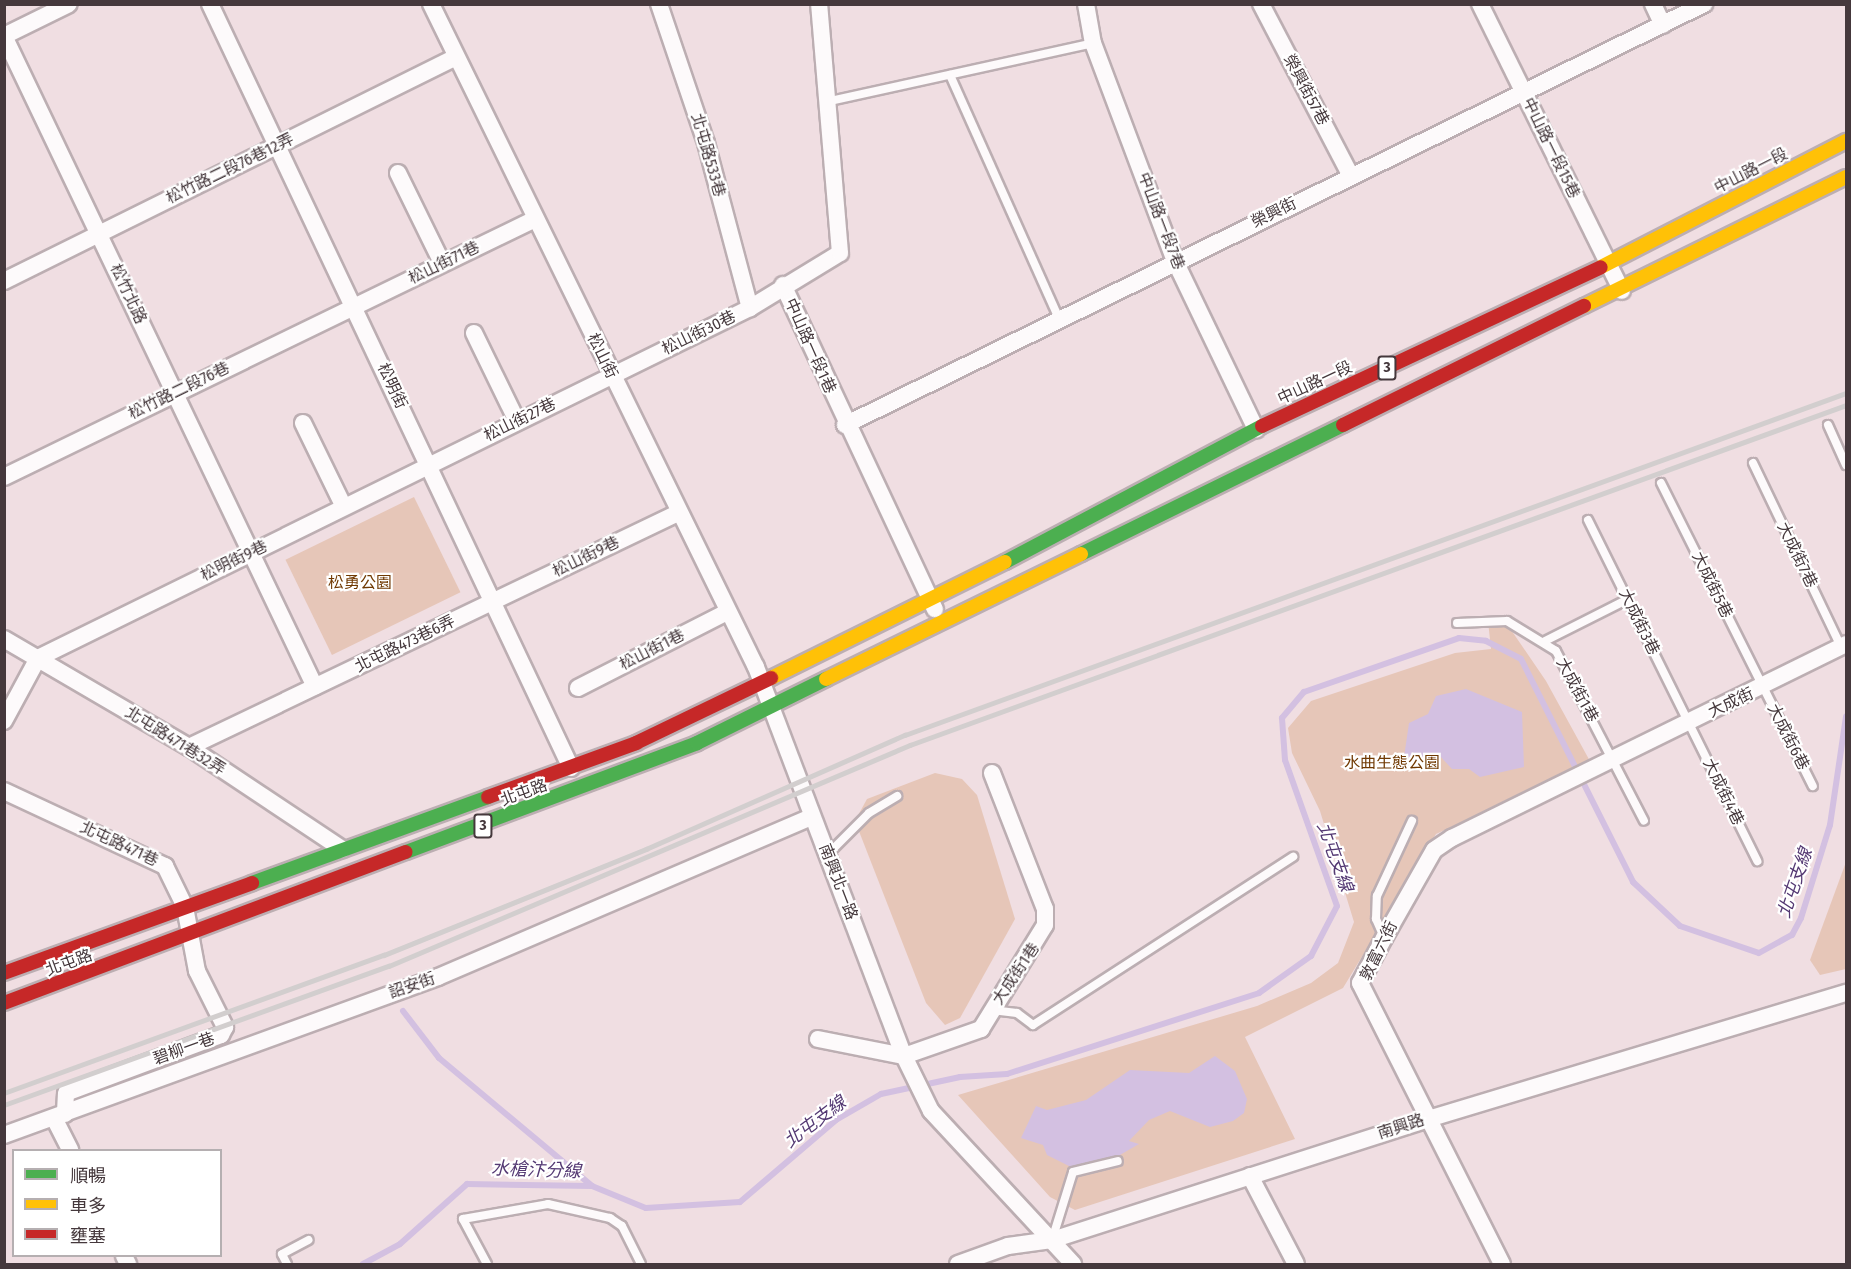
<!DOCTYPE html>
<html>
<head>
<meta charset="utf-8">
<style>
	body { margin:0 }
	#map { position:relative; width:1851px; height:1269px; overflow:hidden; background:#f0dee2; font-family:"Fira Sans Condensed","Noto Sans TC",sans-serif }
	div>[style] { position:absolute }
	.green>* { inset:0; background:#e6c6b8; transform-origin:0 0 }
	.water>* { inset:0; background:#d3c0e1 }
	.stream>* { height:6px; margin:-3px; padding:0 3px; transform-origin:3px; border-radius:3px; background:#d3c0e1 }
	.roads { filter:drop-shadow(2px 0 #bcaeb2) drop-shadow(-2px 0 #bcaeb2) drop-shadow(0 2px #bcaeb2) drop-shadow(0 -2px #bcaeb2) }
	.lane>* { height:8px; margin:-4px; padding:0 4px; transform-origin:4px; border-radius:4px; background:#fdfafb }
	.street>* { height:16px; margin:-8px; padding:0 8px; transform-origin:8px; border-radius:8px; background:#fdfafb }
	.fast>* { height:14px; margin:-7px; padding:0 7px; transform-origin:7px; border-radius:7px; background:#4caf50 }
	.slow>* { height:14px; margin:-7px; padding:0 7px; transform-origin:7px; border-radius:7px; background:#ffc107 }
	.jam>* { height:14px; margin:-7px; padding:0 7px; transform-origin:7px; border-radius:7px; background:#c62828 }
	.rail>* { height:4.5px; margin:-2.25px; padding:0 2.25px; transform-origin:2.25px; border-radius:2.25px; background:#d2cece }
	span { translate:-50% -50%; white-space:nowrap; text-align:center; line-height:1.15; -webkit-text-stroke:4.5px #fff; paint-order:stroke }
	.shield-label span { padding:2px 4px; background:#fff; border:2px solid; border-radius:4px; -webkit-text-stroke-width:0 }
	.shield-label { font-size:15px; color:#45383c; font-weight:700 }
	.street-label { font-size:16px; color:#45383c }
	.park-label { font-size:16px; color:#703902 }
	.water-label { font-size:18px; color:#543973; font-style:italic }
	.frame { position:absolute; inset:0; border:6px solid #45383c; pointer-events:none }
	.legend { position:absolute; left:12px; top:1149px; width:210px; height:108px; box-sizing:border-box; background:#fff; border:2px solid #b5afb1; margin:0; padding:8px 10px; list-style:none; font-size:18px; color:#45383c }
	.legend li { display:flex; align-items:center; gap:12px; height:30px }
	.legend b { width:30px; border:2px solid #b5afb1 }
</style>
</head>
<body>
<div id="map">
	<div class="green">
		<div style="left:414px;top:497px;width:106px;height:143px;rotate:64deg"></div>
		<div style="clip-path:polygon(1488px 621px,1507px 624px,1546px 681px,1591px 763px,1436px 834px,1343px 988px,1245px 1037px,1295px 1139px,1075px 1210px,1050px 1197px,958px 1095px,1257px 1006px,1311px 983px,1338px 963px,1354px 922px,1320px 811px,1292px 753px,1288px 728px,1311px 701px,1455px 653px,1491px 649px)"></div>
		<div style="clip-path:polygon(935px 773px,962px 779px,977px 795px,1015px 919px,960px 1018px,945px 1025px,926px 1003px,855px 821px,867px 799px)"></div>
		<div style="clip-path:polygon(1846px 862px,1846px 969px,1820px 975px,1810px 960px)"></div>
	</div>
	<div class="water">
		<div style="clip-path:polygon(1466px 689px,1522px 712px,1524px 767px,1480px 777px,1469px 769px,1452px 769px,1440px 756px,1420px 764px,1404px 757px,1409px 723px,1428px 714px,1436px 696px)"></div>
		<div style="clip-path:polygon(1215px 1056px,1235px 1071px,1247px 1099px,1244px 1113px,1233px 1121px,1210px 1127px,1170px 1111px,1149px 1120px,1129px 1141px,1139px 1144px,1113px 1159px,1071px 1167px,1047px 1155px,1043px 1145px,1021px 1138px,1036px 1106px,1047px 1110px,1086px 1100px,1130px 1070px,1189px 1073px)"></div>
	</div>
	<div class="stream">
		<div style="left:403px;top:1011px;width:59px;rotate:52.5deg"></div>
		<div style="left:439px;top:1058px;width:199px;rotate:39.9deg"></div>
		<div style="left:592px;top:1186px;width:58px;rotate:22.2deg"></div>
		<div style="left:646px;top:1208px;width:94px;rotate:-3.7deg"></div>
		<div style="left:740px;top:1202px;width:126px;rotate:-40.5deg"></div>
		<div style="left:836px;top:1120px;width:52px;rotate:-30deg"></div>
		<div style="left:881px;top:1094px;width:81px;rotate:-12.1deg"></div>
		<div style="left:960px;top:1077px;width:47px;rotate:-3.7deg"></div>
		<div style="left:1007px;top:1074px;width:265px;rotate:-17.8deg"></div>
		<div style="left:1259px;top:993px;width:64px;rotate:-35.4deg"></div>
		<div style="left:1311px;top:956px;width:56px;rotate:-62.5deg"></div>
		<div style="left:1337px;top:906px;width:155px;rotate:-109.6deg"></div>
		<div style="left:1285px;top:760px;width:42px;rotate:-94.1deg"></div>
		<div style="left:1282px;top:718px;width:34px;rotate:-50deg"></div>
		<div style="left:1304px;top:692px;width:164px;rotate:-19.2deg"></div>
		<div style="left:1459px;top:638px;width:27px;rotate:6deg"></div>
		<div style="left:1486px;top:641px;width:39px;rotate:27deg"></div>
		<div style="left:1521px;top:659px;width:250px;rotate:63.3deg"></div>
		<div style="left:1633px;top:882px;width:64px;rotate:43.1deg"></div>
		<div style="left:1680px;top:926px;width:83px;rotate:18.9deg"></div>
		<div style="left:1759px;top:953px;width:38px;rotate:-29deg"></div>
		<div style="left:1792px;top:935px;width:19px;rotate:-62deg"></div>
		<div style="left:1801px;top:918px;width:97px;rotate:-72.7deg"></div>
		<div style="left:1830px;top:825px;width:110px;rotate:-81.6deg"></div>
		<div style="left:363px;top:1264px;width:42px;rotate:-28.4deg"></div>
		<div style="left:400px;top:1244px;width:90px;rotate:-41.8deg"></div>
		<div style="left:467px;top:1184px;width:125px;rotate:0.9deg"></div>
	</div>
	<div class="roads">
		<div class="lane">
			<div style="left:950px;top:75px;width:267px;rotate:65.9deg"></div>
			<div style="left:830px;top:101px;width:269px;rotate:-12.4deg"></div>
			<div style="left:1828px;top:425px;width:44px;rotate:65.8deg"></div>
			<div style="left:1753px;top:463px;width:204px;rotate:64.4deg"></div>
			<div style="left:1661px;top:483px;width:339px;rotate:63.4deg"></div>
			<div style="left:1588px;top:520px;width:381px;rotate:63.6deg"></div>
			<div style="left:1457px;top:623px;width:50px;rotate:-2.3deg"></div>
			<div style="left:1507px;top:621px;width:57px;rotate:31.5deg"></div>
			<div style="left:1556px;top:651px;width:191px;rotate:62.6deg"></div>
			<div style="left:1545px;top:641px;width:93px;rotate:-26.8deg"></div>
			<div style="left:827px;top:855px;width:59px;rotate:-45deg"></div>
			<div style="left:869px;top:813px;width:33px;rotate:-31deg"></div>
			<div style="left:1384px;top:937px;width:20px;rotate:-114deg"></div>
			<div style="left:1376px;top:919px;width:23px;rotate:-88deg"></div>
			<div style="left:1377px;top:896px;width:83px;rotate:-65deg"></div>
			<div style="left:992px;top:1010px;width:25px;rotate:7deg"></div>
			<div style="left:1017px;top:1013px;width:20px;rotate:37deg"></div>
			<div style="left:1033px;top:1025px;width:310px;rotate:-32.9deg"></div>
			<div style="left:1052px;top:1240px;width:71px;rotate:-72.8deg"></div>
			<div style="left:1073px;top:1172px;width:46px;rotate:-13.7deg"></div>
			<div style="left:287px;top:1264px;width:11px;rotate:-117deg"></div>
			<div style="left:282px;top:1254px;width:30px;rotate:-28deg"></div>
			<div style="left:487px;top:1264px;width:51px;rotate:-118.1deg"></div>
			<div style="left:463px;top:1219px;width:86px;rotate:-10deg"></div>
			<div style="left:548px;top:1204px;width:64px;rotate:12.7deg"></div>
			<div style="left:610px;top:1218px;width:14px;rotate:34deg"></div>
			<div style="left:622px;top:1226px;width:42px;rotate:63.4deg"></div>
		</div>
		<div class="street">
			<div style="left:210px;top:4px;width:845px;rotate:64.71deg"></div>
			<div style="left:431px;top:4px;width:738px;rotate:63.89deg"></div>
			<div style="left:756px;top:667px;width:416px;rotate:69.2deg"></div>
			<div style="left:904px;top:1056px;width:61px;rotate:63.9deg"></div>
			<div style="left:931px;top:1111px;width:209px;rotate:47.1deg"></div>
			<div style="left:659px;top:4px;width:147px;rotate:71.3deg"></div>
			<div style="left:706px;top:143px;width:171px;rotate:75.1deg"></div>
			<div style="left:1086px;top:4px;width:40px;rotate:80deg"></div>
			<div style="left:1093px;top:43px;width:233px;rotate:69.4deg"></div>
			<div style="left:1175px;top:261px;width:187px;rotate:64.3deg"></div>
			<div style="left:1261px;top:4px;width:194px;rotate:62.4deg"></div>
			<div style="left:1480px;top:4px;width:320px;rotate:63.7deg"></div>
			<div style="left:1653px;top:4px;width:23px;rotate:65deg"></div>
			<div style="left:4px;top:36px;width:721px;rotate:64.46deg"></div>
			<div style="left:4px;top:36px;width:72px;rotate:-26.2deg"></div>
			<div style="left:398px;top:173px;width:100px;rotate:63.9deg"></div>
			<div style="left:4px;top:281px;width:504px;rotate:-26.36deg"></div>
			<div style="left:783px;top:285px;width:358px;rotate:64.9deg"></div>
			<div style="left:474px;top:333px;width:98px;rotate:64deg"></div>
			<div style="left:303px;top:423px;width:93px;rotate:64deg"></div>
			<div style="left:845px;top:425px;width:957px;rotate:-26.11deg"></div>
			<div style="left:4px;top:477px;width:590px;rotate:-25.91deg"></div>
			<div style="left:4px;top:639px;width:214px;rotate:30.3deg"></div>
			<div style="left:189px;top:747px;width:184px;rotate:33.7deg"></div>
			<div style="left:578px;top:688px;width:167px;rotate:-27deg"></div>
			<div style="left:4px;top:721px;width:72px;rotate:-61.6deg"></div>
			<div style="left:38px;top:658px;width:793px;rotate:-26.18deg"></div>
			<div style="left:750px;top:308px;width:105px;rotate:-31.4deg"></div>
			<div style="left:840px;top:253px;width:250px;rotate:-94.8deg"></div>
			<div style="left:189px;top:747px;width:542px;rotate:-25.57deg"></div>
			<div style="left:4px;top:791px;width:178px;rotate:25deg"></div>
			<div style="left:165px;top:866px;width:46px;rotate:64deg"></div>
			<div style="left:185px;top:907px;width:65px;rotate:79.4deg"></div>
			<div style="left:197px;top:971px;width:63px;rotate:63.4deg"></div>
			<div style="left:225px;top:1027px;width:9px;rotate:117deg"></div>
			<div style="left:221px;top:1035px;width:165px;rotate:159.5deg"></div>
			<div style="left:66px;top:1093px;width:21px;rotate:93deg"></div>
			<div style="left:818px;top:1039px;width:88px;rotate:11.2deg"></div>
			<div style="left:904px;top:1056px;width:82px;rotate:-19.3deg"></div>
			<div style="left:981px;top:1029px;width:122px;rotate:-58.4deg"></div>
			<div style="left:1045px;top:925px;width:16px;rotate:-90deg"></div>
			<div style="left:1045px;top:909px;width:146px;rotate:-111.3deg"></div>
			<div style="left:54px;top:1118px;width:36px;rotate:63deg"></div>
			<div style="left:4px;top:1135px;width:462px;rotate:-20deg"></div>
			<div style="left:438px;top:977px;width:407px;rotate:-23.2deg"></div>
			<div style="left:1250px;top:1176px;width:99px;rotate:62.4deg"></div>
			<div style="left:124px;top:1256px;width:9px;rotate:63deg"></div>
			<div style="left:958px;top:1264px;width:53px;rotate:-19.8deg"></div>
			<div style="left:1008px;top:1246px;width:44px;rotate:-7.8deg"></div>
			<div style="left:1052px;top:1240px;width:395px;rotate:-17.8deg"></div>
			<div style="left:1428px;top:1119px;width:437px;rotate:-16.8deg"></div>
			<div style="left:1502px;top:1264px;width:315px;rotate:-116.8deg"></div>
			<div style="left:1360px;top:983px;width:51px;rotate:-61.9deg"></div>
			<div style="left:1384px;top:938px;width:101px;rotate:-60.4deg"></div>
			<div style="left:1434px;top:850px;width:22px;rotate:-34deg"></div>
			<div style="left:1452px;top:838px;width:439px;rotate:-26.2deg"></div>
		</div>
		<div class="fast">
			<div style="left:1081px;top:554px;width:292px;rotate:-26.2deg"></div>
			<div style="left:1005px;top:562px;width:291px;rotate:-27.9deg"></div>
			<div style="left:406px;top:852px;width:311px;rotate:-20.5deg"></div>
			<div style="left:697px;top:743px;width:144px;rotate:-26.4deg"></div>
			<div style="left:252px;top:883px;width:251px;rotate:-20deg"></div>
		</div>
		<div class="slow">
			<div style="left:1601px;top:267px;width:276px;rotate:-27.2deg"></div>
			<div style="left:1584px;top:306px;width:292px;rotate:-26.2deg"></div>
			<div style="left:771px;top:678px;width:261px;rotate:-26.4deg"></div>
			<div style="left:826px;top:679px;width:284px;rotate:-26.1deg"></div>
		</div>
		<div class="jam">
			<div style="left:1343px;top:425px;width:269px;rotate:-26.3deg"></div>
			<div style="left:1262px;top:426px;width:374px;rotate:-25.1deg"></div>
			<div style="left:488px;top:797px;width:158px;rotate:-20deg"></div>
			<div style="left:636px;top:743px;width:150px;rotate:-25.7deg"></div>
			<div style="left:4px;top:973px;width:264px;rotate:-19.9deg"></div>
			<div style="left:4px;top:1003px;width:429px;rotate:-20.6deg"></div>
		</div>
	</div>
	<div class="rail">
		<div style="left:4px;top:1093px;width:404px;rotate:-20deg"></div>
		<div style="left:384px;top:955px;width:283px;rotate:-22deg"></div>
		<div style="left:646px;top:849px;width:283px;rotate:-23.8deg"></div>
		<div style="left:905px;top:735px;width:1001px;rotate:-19.97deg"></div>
		<div style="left:4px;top:1105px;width:409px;rotate:-19.9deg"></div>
		<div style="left:389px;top:966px;width:566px;rotate:-22.99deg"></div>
		<div style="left:910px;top:745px;width:996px;rotate:-19.96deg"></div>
	</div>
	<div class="shield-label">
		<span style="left:1387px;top:368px">3</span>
		<span style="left:483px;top:826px">3</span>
	</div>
	<div class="street-label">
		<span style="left:1306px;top:90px;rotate:62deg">榮興街57巷</span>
		<span style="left:1551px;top:148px;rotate:64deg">中山路一段15巷</span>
		<span style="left:708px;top:155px;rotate:74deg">北屯路533巷</span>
		<span style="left:230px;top:169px;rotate:-26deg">松竹路二段76巷12弄</span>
		<span style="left:1751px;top:171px;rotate:-27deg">中山路一段</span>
		<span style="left:1274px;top:213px;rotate:-26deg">榮興街</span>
		<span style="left:1161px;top:221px;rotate:69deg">中山路一段7巷</span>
		<span style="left:444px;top:263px;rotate:-26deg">松山街71巷</span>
		<span style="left:128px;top:294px;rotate:65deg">松竹北路</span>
		<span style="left:699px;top:333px;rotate:-26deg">松山街30巷</span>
		<span style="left:810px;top:346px;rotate:66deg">中山路一段1巷</span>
		<span style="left:602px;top:356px;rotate:64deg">松山街</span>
		<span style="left:1315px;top:383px;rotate:-25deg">中山路一段</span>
		<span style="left:392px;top:386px;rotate:65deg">松明街</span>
		<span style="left:179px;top:391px;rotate:-26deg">松竹路二段76巷</span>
		<span style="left:520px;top:420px;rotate:-26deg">松山街27巷</span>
		<span style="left:1797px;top:555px;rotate:64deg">大成街7巷</span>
		<span style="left:586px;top:557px;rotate:-26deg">松山街9巷</span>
		<span style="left:234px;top:561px;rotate:-26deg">松明街9巷</span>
		<span style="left:1712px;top:585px;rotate:64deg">大成街5巷</span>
		<span style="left:1639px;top:622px;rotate:64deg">大成街3巷</span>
		<span style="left:405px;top:644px;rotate:-26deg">北屯路473巷6弄</span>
		<span style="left:652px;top:650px;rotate:-27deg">松山街1巷</span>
		<span style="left:1577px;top:690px;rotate:62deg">大成街1巷</span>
		<span style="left:1731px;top:703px;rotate:-25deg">大成街</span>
		<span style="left:1788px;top:737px;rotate:63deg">大成街6巷</span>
		<span style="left:175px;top:741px;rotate:32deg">北屯路471巷32弄</span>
		<span style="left:1723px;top:792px;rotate:64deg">大成街4巷</span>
		<span style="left:524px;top:793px;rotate:-20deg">北屯路</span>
		<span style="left:119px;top:844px;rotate:25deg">北屯路471巷</span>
		<span style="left:838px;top:882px;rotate:69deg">南興北一路</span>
		<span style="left:1379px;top:951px;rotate:-64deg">敦富六街</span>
		<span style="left:69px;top:963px;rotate:-20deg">北屯路</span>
		<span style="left:1016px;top:974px;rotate:-56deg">大成街1巷</span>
		<span style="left:412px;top:986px;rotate:-19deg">詔安街</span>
		<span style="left:184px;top:1049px;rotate:-20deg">碧柳一巷</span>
		<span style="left:1401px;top:1127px;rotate:-18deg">南興路</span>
	</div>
	<div class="park-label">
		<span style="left:360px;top:583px">松勇公園</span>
		<span style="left:1392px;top:763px">水曲生態公園</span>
	</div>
	<div class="water-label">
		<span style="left:1335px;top:857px;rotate:70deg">北屯支線</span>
		<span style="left:1795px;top:883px;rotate:-71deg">北屯支線</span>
		<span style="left:815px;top:1122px;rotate:-37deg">北屯支線</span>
		<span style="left:536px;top:1170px;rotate:2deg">水槍汴分線</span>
	</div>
	<div class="frame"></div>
	<ul class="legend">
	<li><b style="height:8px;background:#4caf50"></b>順暢</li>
	<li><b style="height:8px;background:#ffc107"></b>車多</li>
	<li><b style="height:8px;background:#c62828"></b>壅塞</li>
	</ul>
</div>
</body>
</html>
